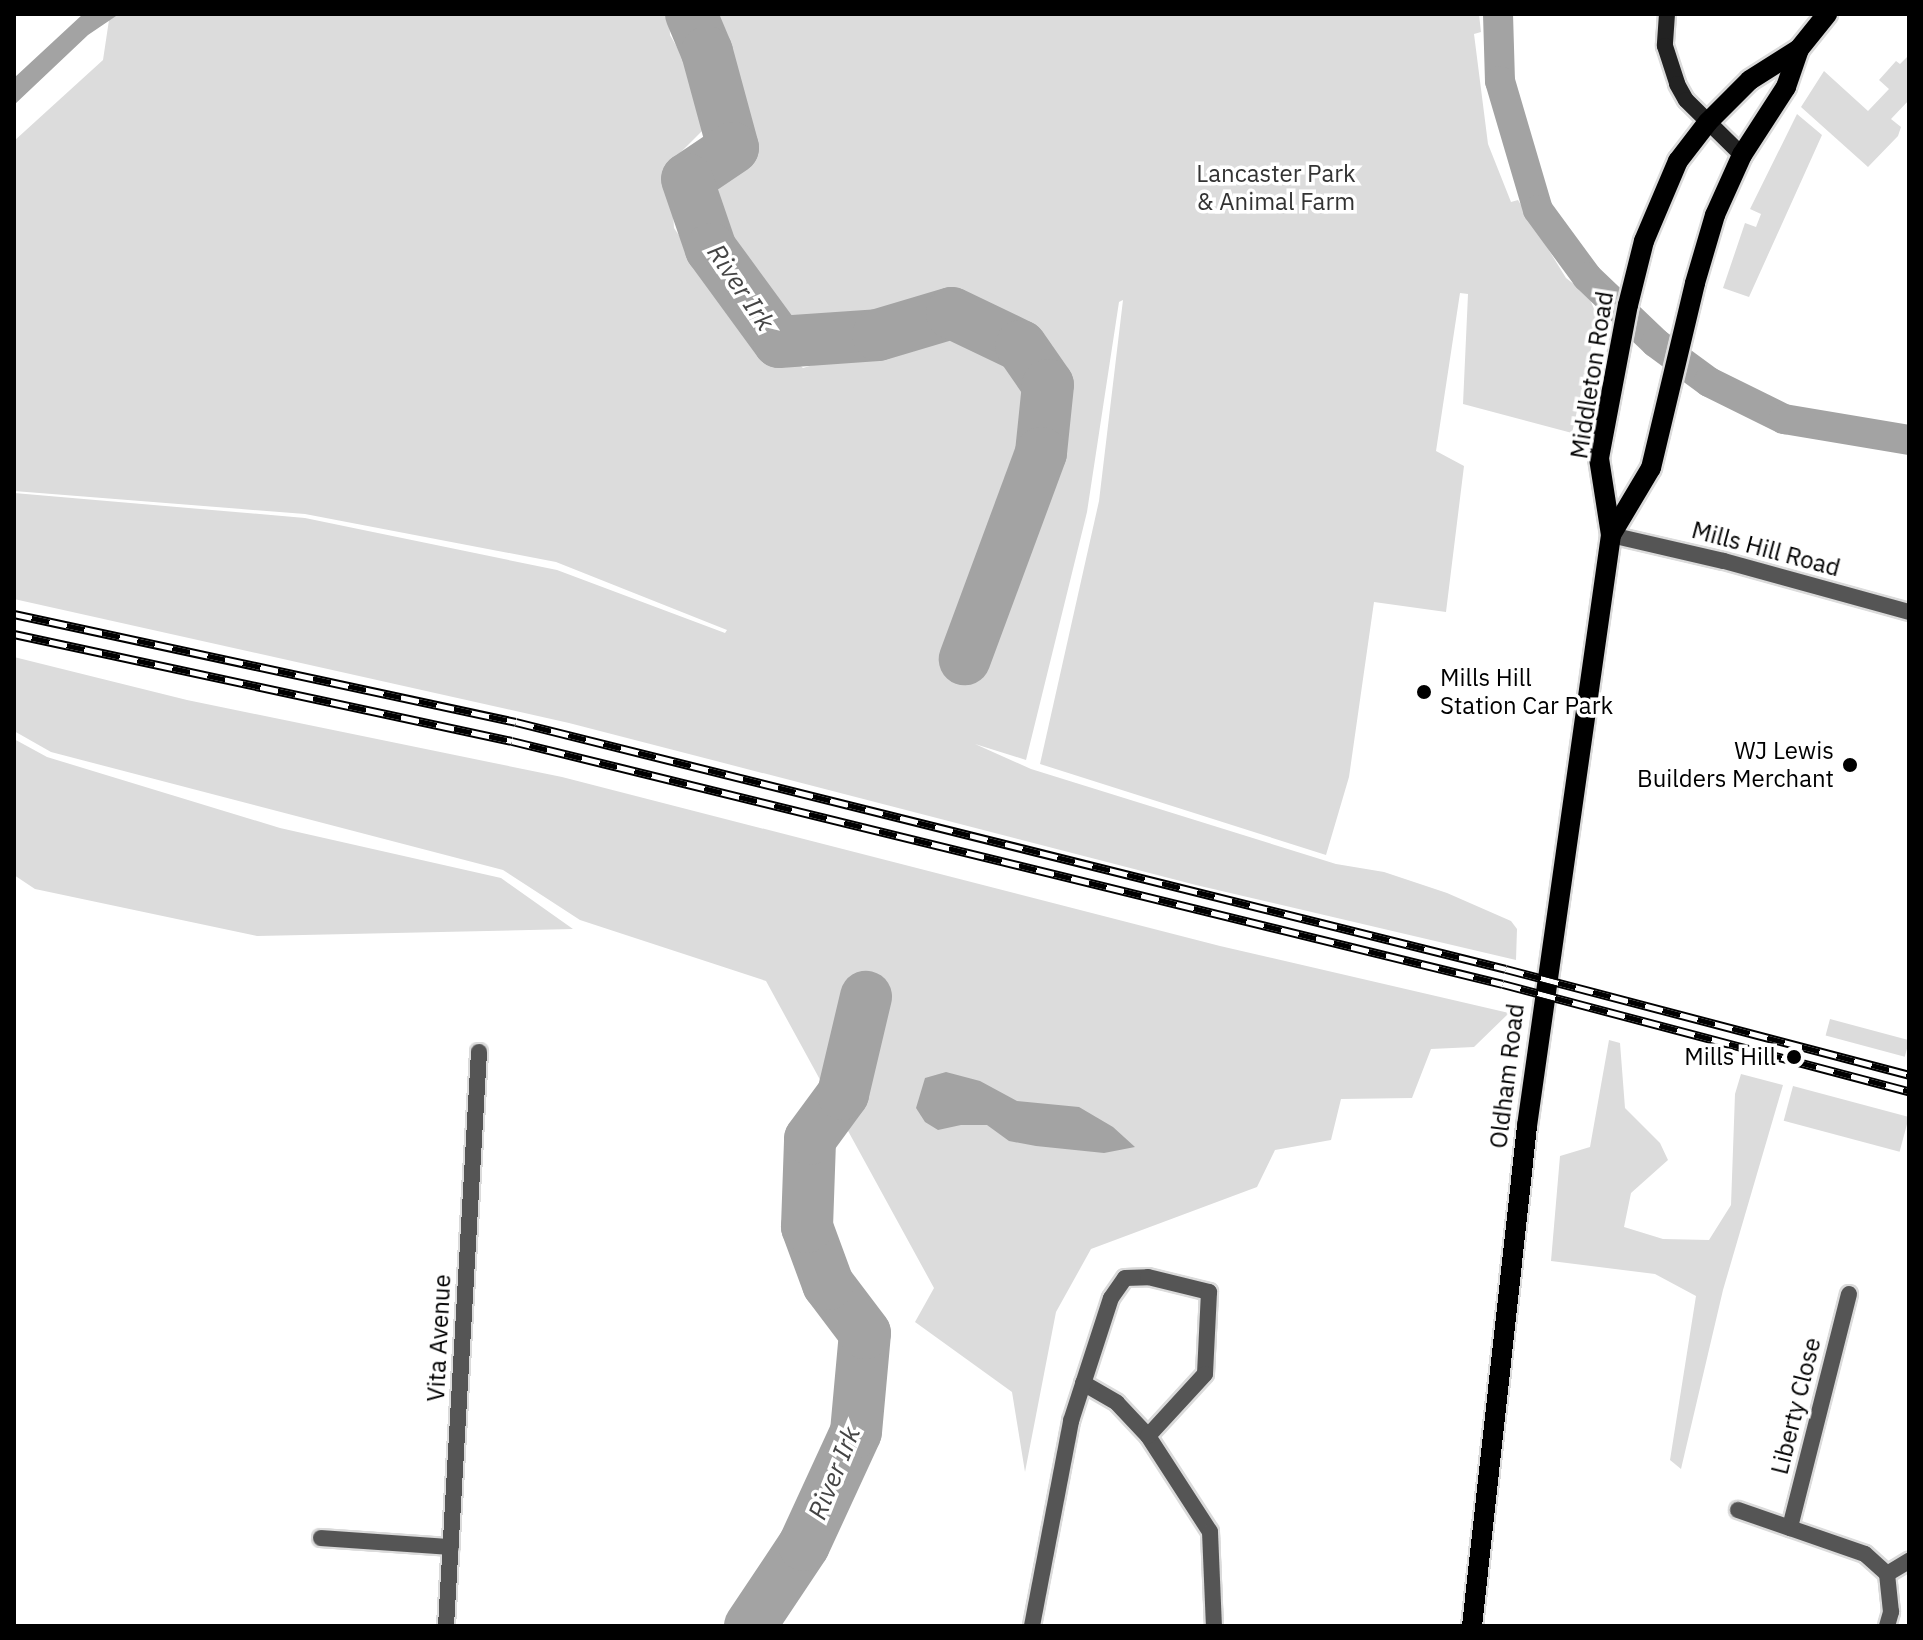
<!DOCTYPE html>
<html>
<head>
<meta charset="utf-8">
<style>
	body { margin:0 }
	#map { position:relative; width:1923px; height:1640px; overflow:hidden; background:#fff; font-family:"IBM Plex Sans",sans-serif }
	div>[style] { position:absolute }
	.green>* { inset:0; background:#dcdcdc; transform-origin:0 0 }
	.water>* { inset:0; background:#a3a3a3 }
	.canal>* { height:30px; margin:-15px; padding:0 15px; transform-origin:15px; border-radius:15px; background:#a3a3a3 }
	.river>* { height:52px; margin:-26px; padding:0 26px; transform-origin:26px; border-radius:26px; background:#a3a3a3 }
	.roads { filter:drop-shadow(2px 0 #dbdbdb) drop-shadow(-2px 0 #dbdbdb) drop-shadow(0 2px #dbdbdb) drop-shadow(0 -2px #dbdbdb) }
	.minor>* { height:16px; margin:-8px; padding:0 8px; transform-origin:8px; border-radius:8px; background:#555 }
	.tertiary>* { height:16px; margin:-8px; padding:0 8px; transform-origin:8px; border-radius:8px; background:#555 }
	.secondary>* { height:16px; margin:-8px; padding:0 8px; transform-origin:8px; border-radius:8px; background:#222 }
	.primary>* { height:20px; margin:-10px; padding:0 10px; transform-origin:10px; border-radius:10px; background:#000 }
	.rail>* { height:9px; margin-top:-4.5px; transform-origin:0; background:repeating-linear-gradient(90deg,#fff 0 18px,#000 0 36px); box-sizing:border-box; border-block:2px solid #000 }
	.dots>* { width:22px; height:22px; translate:-50% -50%; box-sizing:border-box; border:4px solid #fff; border-radius:50% }
	span { translate:-50% -50%; white-space:nowrap; text-align:center; line-height:1.15; -webkit-text-stroke:7px #fff; paint-order:stroke }
	.park-label { font-size:24px; color:#333 }
	.street-label { font-size:24px; color:#000 }
	.poi-label { font-size:24px; color:#000 }
	.left { translate:0 -50%; text-align:left }
	.right { translate:-100% -50%; text-align:right }
	.water-label { font-size:26px; color:#444; font-style:italic }
	.frame { position:absolute; inset:0; border:16px solid #000; pointer-events:none }
</style>
</head>
<body>
<div id="map">
	<div class="green">
		<div style="clip-path:polygon(119px 14px,669px 14px,670px 35px,705px 96px,703px 130px,670px 163px,674px 228px,721px 298px,803px 368px,837px 358px,818px 344px,818px 329px,781px 323px,717px 245px,700px 185px,739px 149px,719px 53px,698px 14px,1479px 14px,1481px 32px,1474px 34px,1488px 144px,1511px 202px,1518px 200px,1566px 278px,1588px 295px,1598px 318px,1572px 433px,1463px 404px,1468px 294px,1460px 293px,1436px 451px,1464px 466px,1446px 612px,1374px 602px,1349px 777px,1326px 855px,1040px 764px,1099px 501px,1123px 300px,1119px 302px,1087px 512px,1026px 760px,975px 744px,1031px 769px,1336px 864px,1384px 872px,1447px 893px,1511px 921px,1517px 929px,1516px 960px,1196px 885px,569px 723px,14px 599px,14px 493px,305px 518px,557px 570px,725px 633px,727px 630px,556px 562px,305px 514px,14px 491px,14px 141px,103px 60px,109px 20px)"></div>
		<div style="clip-path:polygon(1909px 55px,1909px 100px,1891px 119px,1901px 127px,1898px 136px,1868px 167px,1801px 107px,1824px 71px,1868px 111px,1889px 89px,1879px 80px,1896px 61px,1900px 64px)"></div>
		<div style="clip-path:polygon(1797px 114px,1822px 135px,1749px 297px,1723px 288px,1745px 223px,1756px 227px,1761px 214px,1750px 209px)"></div>
		<div style="clip-path:polygon(14px 657px,187px 700px,562px 777px,1220px 946px,1509px 1013px,1474px 1047px,1431px 1049px,1412px 1098px,1341px 1099px,1331px 1140px,1275px 1150px,1257px 1187px,1091px 1249px,1056px 1312px,1025px 1472px,1012px 1392px,915px 1322px,934px 1288px,766px 981px,580px 920px,503px 870px,51px 752px,14px 731px)"></div>
		<div style="clip-path:polygon(14px 739px,47px 757px,280px 828px,501px 878px,573px 929px,257px 936px,35px 889px,14px 875px)"></div>
		<div style="left:1830px;top:1019px;width:82px;height:17px;rotate:15deg"></div>
		<div style="clip-path:polygon(1609px 1040px,1620px 1043px,1625px 1108px,1660px 1143px,1668px 1160px,1631px 1193px,1624px 1227px,1663px 1239px,1709px 1240px,1731px 1205px,1735px 1094px,1741px 1074px,1783px 1085px,1723px 1290px,1681px 1469px,1670px 1460px,1696px 1296px,1655px 1274px,1551px 1261px,1560px 1156px,1590px 1147px)"></div>
		<div style="left:1793px;top:1086px;width:120px;height:36px;rotate:15deg"></div>
	</div>
	<div class="water">
		<div style="clip-path:polygon(83px 14px,119px 14px,88px 35px,14px 105px,14px 78px)"></div>
		<div style="clip-path:polygon(946px 1072px,980px 1081px,1017px 1101px,1079px 1107px,1113px 1127px,1135px 1147px,1104px 1153px,1036px 1146px,1009px 1141px,987px 1125px,961px 1125px,938px 1130px,925px 1122px,916px 1108px,925px 1078px)"></div>
	</div>
	<div class="canal">
		<div style="left:1498px;top:14px;width:67px;rotate:88.3deg"></div>
		<div style="left:1500px;top:81px;width:134px;rotate:73.6deg"></div>
		<div style="left:1538px;top:210px;width:83px;rotate:53.8deg"></div>
		<div style="left:1587px;top:277px;width:95px;rotate:43.7deg"></div>
		<div style="left:1656px;top:343px;width:66px;rotate:36.3deg"></div>
		<div style="left:1709px;top:382px;width:84px;rotate:26.3deg"></div>
		<div style="left:1784px;top:419px;width:127px;rotate:9.5deg"></div>
	</div>
	<div class="river">
		<div style="left:691px;top:14px;width:41px;rotate:67.2deg"></div>
		<div style="left:707px;top:52px;width:99px;rotate:74.8deg"></div>
		<div style="left:733px;top:148px;width:55px;rotate:146deg"></div>
		<div style="left:687px;top:179px;width:74px;rotate:71.1deg"></div>
		<div style="left:711px;top:249px;width:115px;rotate:53.8deg"></div>
		<div style="left:779px;top:342px;width:99px;rotate:-4deg"></div>
		<div style="left:878px;top:335px;width:77px;rotate:-16.6deg"></div>
		<div style="left:952px;top:313px;width:76px;rotate:25.6deg"></div>
		<div style="left:1021px;top:346px;width:47px;rotate:55.3deg"></div>
		<div style="left:1048px;top:385px;width:68px;rotate:95.9deg"></div>
		<div style="left:1041px;top:453px;width:220px;rotate:110.3deg"></div>
		<div style="left:750px;top:1626px;width:97px;rotate:-56.3deg"></div>
		<div style="left:804px;top:1545px;width:124px;rotate:-65.3deg"></div>
		<div style="left:856px;top:1432px;width:99px;rotate:-84.8deg"></div>
		<div style="left:865px;top:1333px;width:61px;rotate:-127.1deg"></div>
		<div style="left:828px;top:1284px;width:61px;rotate:-110.2deg"></div>
		<div style="left:807px;top:1227px;width:88px;rotate:-88deg"></div>
		<div style="left:810px;top:1139px;width:56px;rotate:-53.7deg"></div>
		<div style="left:843px;top:1094px;width:100px;rotate:-76.7deg"></div>
	</div>
	<div class="roads">
		<div class="minor">
			<div style="left:1849px;top:1294px;width:241px;rotate:104.2deg"></div>
			<div style="left:1790px;top:1528px;width:79px;rotate:19.1deg"></div>
			<div style="left:1865px;top:1554px;width:30px;rotate:42deg"></div>
			<div style="left:1083px;top:1383px;width:39px;rotate:30deg"></div>
			<div style="left:1117px;top:1403px;width:45px;rotate:46.8deg"></div>
			<div style="left:1148px;top:1436px;width:114px;rotate:57.1deg"></div>
			<div style="left:1210px;top:1532px;width:94px;rotate:87.6deg"></div>
			<div style="left:1738px;top:1510px;width:55px;rotate:19.1deg"></div>
			<div style="left:321px;top:1538px;width:130px;rotate:4deg"></div>
			<div style="left:446px;top:1626px;width:575px;rotate:-86.71deg"></div>
			<div style="left:1032px;top:1626px;width:209px;rotate:-79.2deg"></div>
			<div style="left:1071px;top:1421px;width:129px;rotate:-72deg"></div>
			<div style="left:1111px;top:1298px;width:24px;rotate:-55deg"></div>
			<div style="left:1125px;top:1278px;width:23px;rotate:-2deg"></div>
			<div style="left:1148px;top:1277px;width:63px;rotate:13.8deg"></div>
			<div style="left:1209px;top:1292px;width:82px;rotate:92.8deg"></div>
			<div style="left:1205px;top:1374px;width:84px;rotate:132.6deg"></div>
			<div style="left:1887px;top:1626px;width:15px;rotate:-74deg"></div>
			<div style="left:1891px;top:1612px;width:38px;rotate:-96deg"></div>
			<div style="left:1887px;top:1574px;width:26px;rotate:-31deg"></div>
		</div>
		<div class="tertiary">
			<div style="left:1611px;top:535px;width:116px;rotate:13deg"></div>
			<div style="left:1724px;top:561px;width:192px;rotate:15.4deg"></div>
		</div>
		<div class="secondary">
			<div style="left:1667px;top:14px;width:32px;rotate:94deg"></div>
			<div style="left:1665px;top:46px;width:40px;rotate:72deg"></div>
			<div style="left:1677px;top:84px;width:18px;rotate:61deg"></div>
			<div style="left:1686px;top:100px;width:78px;rotate:44.5deg"></div>
		</div>
		<div class="primary">
			<div style="left:1611px;top:535px;width:78px;rotate:-59.2deg"></div>
			<div style="left:1651px;top:468px;width:190px;rotate:-76.6deg"></div>
			<div style="left:1695px;top:283px;width:71px;rotate:-73.6deg"></div>
			<div style="left:1715px;top:215px;width:66px;rotate:-65.8deg"></div>
			<div style="left:1742px;top:155px;width:81px;rotate:-57.1deg"></div>
			<div style="left:1786px;top:87px;width:40px;rotate:-71.1deg"></div>
			<div style="left:1472px;top:1626px;width:503px;rotate:-83.72deg"></div>
			<div style="left:1527px;top:1126px;width:597px;rotate:-81.91deg"></div>
			<div style="left:1611px;top:535px;width:78px;rotate:-98.9deg"></div>
			<div style="left:1599px;top:458px;width:156px;rotate:-79.3deg"></div>
			<div style="left:1628px;top:305px;width:66px;rotate:-76deg"></div>
			<div style="left:1644px;top:241px;width:87px;rotate:-67deg"></div>
			<div style="left:1678px;top:161px;width:49px;rotate:-52.4deg"></div>
			<div style="left:1708px;top:122px;width:59px;rotate:-45deg"></div>
			<div style="left:1750px;top:80px;width:58px;rotate:-32.3deg"></div>
			<div style="left:1799px;top:49px;width:45px;rotate:-51.3deg"></div>
		</div>
	</div>
	<div class="rail">
		<div style="left:14px;top:614px;width:513px;rotate:12.14deg"></div>
		<div style="left:516px;top:722px;width:1020px;rotate:14.01deg"></div>
		<div style="left:1506px;top:969px;width:417px;rotate:14.7deg"></div>
		<div style="left:14px;top:634px;width:509px;rotate:12.13deg"></div>
		<div style="left:512px;top:741px;width:1020px;rotate:13.78deg"></div>
		<div style="left:1503px;top:984px;width:420px;rotate:14.8deg"></div>
	</div>
	<div class="dots">
		<div style="left:1424px;top:692px;background:#000"></div>
		<div style="left:1850px;top:765px;background:#000"></div>
		<div style="left:1794px;top:1057px;background:#000"></div>
	</div>
	<div class="park-label">
		<span style="left:1276px;top:188px">Lancaster Park<br>&amp; Animal Farm</span>
	</div>
	<div class="street-label">
		<span style="left:1592px;top:375px;rotate:-81deg">Middleton Road</span>
		<span style="left:1766px;top:549px;rotate:15deg">Mills Hill Road</span>
		<span style="left:1507px;top:1076px;rotate:-83deg">Oldham Road</span>
		<span style="left:439px;top:1338px;rotate:-87deg">Vita Avenue</span>
		<span style="left:1796px;top:1406px;rotate:-76deg">Liberty Close</span>
	</div>
	<div class="poi-label">
		<span class="left" style="left:1440px;top:692px">Mills Hill<br>Station Car Park</span>
		<span class="right" style="left:1834px;top:765px">WJ Lewis<br>Builders Merchant</span>
		<span class="right" style="left:1776px;top:1057px">Mills Hill</span>
	</div>
	<div class="water-label">
		<span style="left:741px;top:287px;rotate:56deg">River Irk</span>
		<span style="left:834px;top:1473px;rotate:-68deg">River Irk</span>
	</div>
	<div class="frame"></div>
</div>
</body>
</html>
